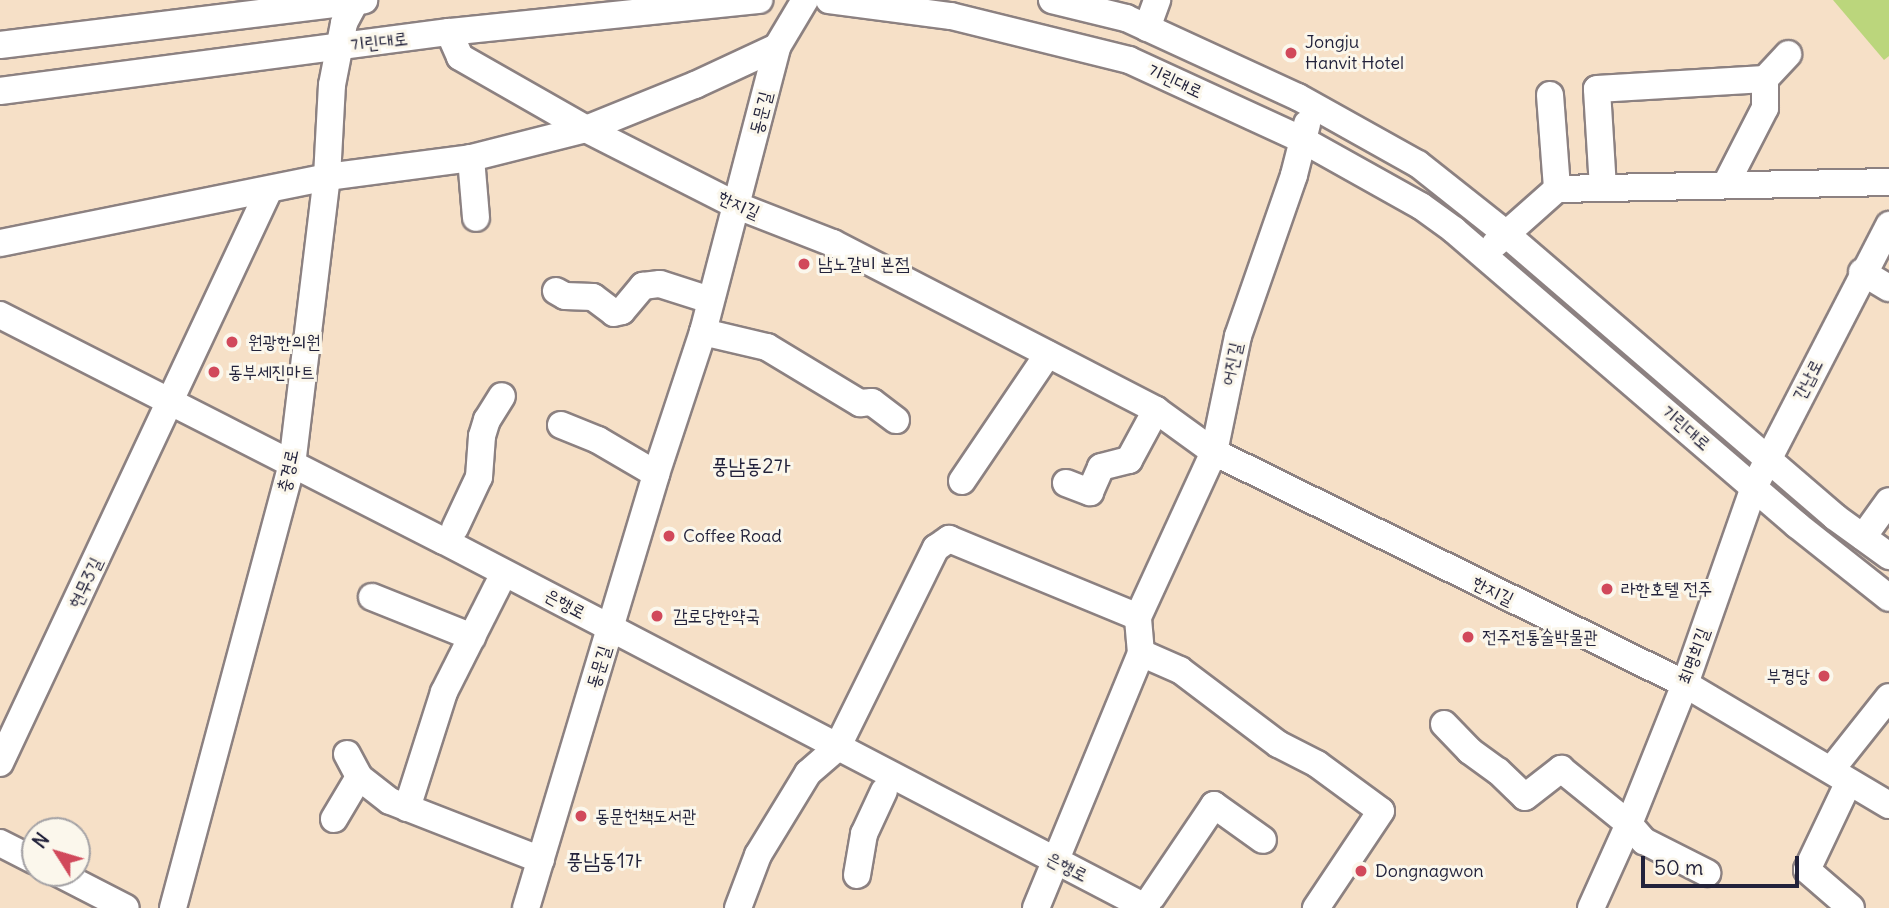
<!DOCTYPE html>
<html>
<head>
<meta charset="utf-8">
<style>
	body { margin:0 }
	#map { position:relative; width:1889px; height:908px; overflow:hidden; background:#f6e0c7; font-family:Delius,"Poor Story",sans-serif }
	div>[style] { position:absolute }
	.green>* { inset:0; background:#bbd67c }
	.roads { filter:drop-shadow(2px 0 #8c8181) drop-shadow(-2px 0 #8c8181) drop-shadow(0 2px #8c8181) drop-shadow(0 -2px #8c8181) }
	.minor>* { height:26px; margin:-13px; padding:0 13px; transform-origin:13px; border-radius:13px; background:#fff }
	.dots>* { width:19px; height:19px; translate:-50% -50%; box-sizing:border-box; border:4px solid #fbf7ec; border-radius:50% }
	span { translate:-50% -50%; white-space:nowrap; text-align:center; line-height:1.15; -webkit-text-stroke:6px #fbf7ec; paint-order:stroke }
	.street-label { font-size:18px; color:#22223b }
	.poi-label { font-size:18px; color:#22223b }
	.left { translate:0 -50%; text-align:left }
	.right { translate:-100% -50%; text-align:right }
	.quarter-label { font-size:21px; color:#22223b }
	.north { position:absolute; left:21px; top:817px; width:70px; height:70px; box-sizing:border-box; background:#fbf7ec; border:2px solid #a4a2a5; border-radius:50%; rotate:307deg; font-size:19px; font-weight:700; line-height:28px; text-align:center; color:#22223b }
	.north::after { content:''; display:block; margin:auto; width:24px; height:32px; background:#d1495b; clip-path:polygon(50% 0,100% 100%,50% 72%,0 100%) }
	.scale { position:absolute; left:1641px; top:856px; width:158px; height:32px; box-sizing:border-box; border:4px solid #22223b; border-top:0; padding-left:9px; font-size:21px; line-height:24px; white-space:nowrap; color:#22223b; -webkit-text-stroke:5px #fbf7ec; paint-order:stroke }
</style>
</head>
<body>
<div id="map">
	<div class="green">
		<div style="clip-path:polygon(1833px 0,1889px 0,1889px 56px,1884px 60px)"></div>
	</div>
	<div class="roads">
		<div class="minor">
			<div style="left:829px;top:0;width:123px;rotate:7.5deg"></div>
			<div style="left:951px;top:16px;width:183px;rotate:13.9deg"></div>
			<div style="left:1129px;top:60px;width:189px;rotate:24.7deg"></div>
			<div style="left:1301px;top:139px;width:137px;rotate:29.2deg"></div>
			<div style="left:1421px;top:206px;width:41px;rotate:36deg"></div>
			<div style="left:1454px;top:230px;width:452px;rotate:40.7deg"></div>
			<div style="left:1797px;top:525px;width:117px;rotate:38.4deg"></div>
			<div style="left:1052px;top:0;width:76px;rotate:13.7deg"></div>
			<div style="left:1126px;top:18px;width:189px;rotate:24.7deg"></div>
			<div style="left:1298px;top:97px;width:137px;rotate:29.2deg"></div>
			<div style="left:1418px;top:164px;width:111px;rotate:38.4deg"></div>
			<div style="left:1505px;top:233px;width:435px;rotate:40.7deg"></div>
			<div style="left:1835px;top:517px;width:67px;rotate:35.8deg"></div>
			<div style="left:1147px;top:28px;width:30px;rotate:-70deg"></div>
			<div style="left:449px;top:32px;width:27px;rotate:66deg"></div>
			<div style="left:460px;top:57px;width:145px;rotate:29.7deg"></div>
			<div style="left:586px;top:129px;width:170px;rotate:26.9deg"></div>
			<div style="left:738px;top:206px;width:102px;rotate:21.3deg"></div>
			<div style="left:833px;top:243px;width:364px;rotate:27.3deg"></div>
			<div style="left:1156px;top:410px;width:72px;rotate:35.9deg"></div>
			<div style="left:1214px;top:452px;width:525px;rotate:26.22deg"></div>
			<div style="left:1685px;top:684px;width:237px;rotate:30.7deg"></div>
			<div style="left:0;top:45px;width:367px;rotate:-7deg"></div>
			<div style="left:1765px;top:79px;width:34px;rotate:-47deg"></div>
			<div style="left:0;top:91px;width:453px;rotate:-7.5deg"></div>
			<div style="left:449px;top:32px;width:312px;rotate:-5.9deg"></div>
			<div style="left:1550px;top:95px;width:94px;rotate:85.7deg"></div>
			<div style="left:471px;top:158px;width:60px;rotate:85.2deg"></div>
			<div style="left:1603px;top:188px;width:99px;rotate:-93.5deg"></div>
			<div style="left:1597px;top:89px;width:168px;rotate:-3.4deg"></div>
			<div style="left:1765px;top:79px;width:29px;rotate:90deg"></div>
			<div style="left:1765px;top:108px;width:85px;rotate:117.2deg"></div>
			<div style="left:0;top:243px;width:334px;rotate:-11.4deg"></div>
			<div style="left:327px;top:177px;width:145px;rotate:-7.5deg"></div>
			<div style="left:471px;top:158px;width:119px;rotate:-14.2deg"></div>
			<div style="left:586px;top:129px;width:118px;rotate:-22deg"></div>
			<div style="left:695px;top:85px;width:90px;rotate:-24.9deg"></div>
			<div style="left:777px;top:47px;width:55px;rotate:-59.2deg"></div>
			<div style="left:1495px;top:244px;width:83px;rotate:-41.6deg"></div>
			<div style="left:1557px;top:189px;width:332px;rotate:-1.2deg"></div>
			<div style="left:1862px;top:272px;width:31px;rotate:31deg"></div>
			<div style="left:556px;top:291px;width:10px;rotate:29deg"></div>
			<div style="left:565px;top:296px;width:28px;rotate:2deg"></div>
			<div style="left:593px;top:297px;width:26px;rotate:37deg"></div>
			<div style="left:614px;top:313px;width:8px;rotate:-14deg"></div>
			<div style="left:622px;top:311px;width:33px;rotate:-50deg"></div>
			<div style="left:643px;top:286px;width:17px;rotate:-7deg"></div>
			<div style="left:660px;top:284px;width:52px;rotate:17.7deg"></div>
			<div style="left:0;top:315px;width:498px;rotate:27deg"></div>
			<div style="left:444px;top:541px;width:793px;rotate:27.57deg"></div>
			<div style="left:703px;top:332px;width:66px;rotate:13.2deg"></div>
			<div style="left:767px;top:347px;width:109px;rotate:31.1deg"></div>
			<div style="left:860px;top:403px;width:12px;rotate:-5deg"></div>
			<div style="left:872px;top:402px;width:30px;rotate:37deg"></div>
			<div style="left:561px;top:425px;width:40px;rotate:22deg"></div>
			<div style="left:598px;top:440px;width:67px;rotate:30.4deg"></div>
			<div style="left:962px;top:481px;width:153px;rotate:-55.9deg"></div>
			<div style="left:1066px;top:483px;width:26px;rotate:21deg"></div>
			<div style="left:1090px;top:492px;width:27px;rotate:-66deg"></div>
			<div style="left:1101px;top:467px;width:29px;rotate:-14deg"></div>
			<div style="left:1129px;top:460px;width:57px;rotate:-61.6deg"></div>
			<div style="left:455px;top:528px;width:56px;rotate:-64.8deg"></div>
			<div style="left:479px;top:477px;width:41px;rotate:-85.8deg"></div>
			<div style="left:482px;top:436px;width:17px;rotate:-73deg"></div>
			<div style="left:487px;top:420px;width:28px;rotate:-58deg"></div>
			<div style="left:1863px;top:537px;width:44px;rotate:-54.2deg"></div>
			<div style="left:372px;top:597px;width:108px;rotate:21.8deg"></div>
			<div style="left:1141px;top:653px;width:43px;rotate:23.6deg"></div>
			<div style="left:1180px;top:670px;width:123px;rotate:37.1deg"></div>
			<div style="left:1278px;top:744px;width:44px;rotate:27.1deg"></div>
			<div style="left:1317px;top:764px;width:79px;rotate:36.3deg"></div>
			<div style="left:1381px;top:811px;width:117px;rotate:123.8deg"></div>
			<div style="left:1444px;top:724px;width:37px;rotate:46deg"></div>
			<div style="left:1470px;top:751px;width:34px;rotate:36deg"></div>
			<div style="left:1498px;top:771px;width:37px;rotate:44deg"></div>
			<div style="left:1525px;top:797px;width:46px;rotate:-37.9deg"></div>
			<div style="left:1561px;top:769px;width:87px;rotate:39deg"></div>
			<div style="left:1629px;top:824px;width:23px;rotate:49deg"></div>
			<div style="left:1644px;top:841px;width:71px;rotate:26.9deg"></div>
			<div style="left:347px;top:754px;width:26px;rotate:62deg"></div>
			<div style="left:359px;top:777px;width:39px;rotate:38deg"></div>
			<div style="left:390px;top:801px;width:162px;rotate:21.3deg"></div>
			<div style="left:0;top:763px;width:633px;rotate:-64.85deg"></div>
			<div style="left:1831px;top:770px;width:93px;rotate:-51.5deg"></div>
			<div style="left:1844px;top:792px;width:86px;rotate:115.4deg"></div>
			<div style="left:1807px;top:870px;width:58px;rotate:40.8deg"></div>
			<div style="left:407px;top:808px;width:122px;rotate:-72.3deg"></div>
			<div style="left:444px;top:692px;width:120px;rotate:-63.2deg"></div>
			<div style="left:334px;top:819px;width:49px;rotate:-59.2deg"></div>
			<div style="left:0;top:843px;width:39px;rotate:27deg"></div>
			<div style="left:58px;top:873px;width:76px;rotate:27.2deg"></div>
			<div style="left:857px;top:875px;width:42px;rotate:-80.3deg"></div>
			<div style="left:864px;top:834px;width:47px;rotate:-65.1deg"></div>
			<div style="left:1152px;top:897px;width:111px;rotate:-56deg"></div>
			<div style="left:1214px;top:805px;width:60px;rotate:35.5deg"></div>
			<div style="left:173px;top:908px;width:459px;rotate:-75deg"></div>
			<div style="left:292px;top:465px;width:290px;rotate:-83.1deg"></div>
			<div style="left:327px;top:177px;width:92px;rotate:-86.9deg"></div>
			<div style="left:332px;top:85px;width:63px;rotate:-79deg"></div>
			<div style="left:344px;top:23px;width:26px;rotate:-62deg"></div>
			<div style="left:526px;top:908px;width:453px;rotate:-73.3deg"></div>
			<div style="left:656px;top:474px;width:150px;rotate:-71.7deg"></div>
			<div style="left:703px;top:332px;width:294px;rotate:-75.4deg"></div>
			<div style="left:738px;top:908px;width:57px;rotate:-69.3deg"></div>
			<div style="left:758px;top:855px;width:96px;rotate:-58.6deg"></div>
			<div style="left:808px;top:773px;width:38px;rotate:-41deg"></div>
			<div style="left:837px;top:748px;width:223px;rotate:-63.7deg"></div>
			<div style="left:936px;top:548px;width:16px;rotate:-35deg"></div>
			<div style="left:949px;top:539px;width:204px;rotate:22.4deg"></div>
			<div style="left:1036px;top:908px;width:276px;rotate:-67.6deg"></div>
			<div style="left:1141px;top:653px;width:36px;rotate:-95deg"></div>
			<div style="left:1138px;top:617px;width:182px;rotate:-65.3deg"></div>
			<div style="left:1214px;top:452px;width:118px;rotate:-78.3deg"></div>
			<div style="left:1238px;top:336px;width:170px;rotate:-70.8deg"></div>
			<div style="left:1294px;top:175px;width:53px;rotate:-75.7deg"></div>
			<div style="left:1591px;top:908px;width:92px;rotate:-65.7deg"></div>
			<div style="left:1629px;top:824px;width:151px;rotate:-68.2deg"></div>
			<div style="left:1685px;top:684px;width:209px;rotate:-70.7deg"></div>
			<div style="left:1754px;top:487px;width:295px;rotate:-62.7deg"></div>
		</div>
	</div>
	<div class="dots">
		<div style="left:1291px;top:53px;background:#d1495b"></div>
		<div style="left:804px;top:264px;background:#d1495b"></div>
		<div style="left:232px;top:342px;background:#d1495b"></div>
		<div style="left:214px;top:372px;background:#d1495b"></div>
		<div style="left:669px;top:536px;background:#d1495b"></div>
		<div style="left:1607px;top:589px;background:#d1495b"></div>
		<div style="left:657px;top:616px;background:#d1495b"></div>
		<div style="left:1468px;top:637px;background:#d1495b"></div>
		<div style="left:1824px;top:676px;background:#d1495b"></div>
		<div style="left:581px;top:816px;background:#d1495b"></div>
		<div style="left:1361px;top:871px;background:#d1495b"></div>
	</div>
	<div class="street-label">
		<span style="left:379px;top:42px;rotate:-7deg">기린대로</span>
		<span style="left:1175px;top:81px;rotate:25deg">기린대로</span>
		<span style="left:761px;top:113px;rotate:-76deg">동문길</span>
		<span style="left:739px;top:205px;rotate:24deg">한지길</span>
		<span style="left:1232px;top:364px;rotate:-78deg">어진길</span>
		<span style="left:1808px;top:380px;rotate:-63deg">간납로</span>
		<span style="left:1686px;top:428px;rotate:41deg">기린대로</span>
		<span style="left:288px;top:471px;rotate:-78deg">충경로</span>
		<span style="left:86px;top:583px;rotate:-65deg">현무3길</span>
		<span style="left:1493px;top:591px;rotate:26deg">한지길</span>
		<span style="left:565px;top:604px;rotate:28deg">은행로</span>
		<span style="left:1694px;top:656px;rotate:-70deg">최명희길</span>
		<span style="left:599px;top:667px;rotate:-73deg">동문길</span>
		<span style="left:1067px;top:867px;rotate:27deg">은행로</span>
	</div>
	<div class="poi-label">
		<span class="left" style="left:1305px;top:53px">Jongju<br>Hanvit Hotel</span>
		<span class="left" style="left:818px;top:264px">남노갈비 본점</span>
		<span class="left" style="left:248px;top:342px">원광한의원</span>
		<span class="left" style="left:228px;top:372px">동부세진마트</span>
		<span class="left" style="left:683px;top:536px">Coffee Road</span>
		<span class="left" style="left:1621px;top:589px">라한호텔 전주</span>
		<span class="left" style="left:673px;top:616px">감로당한약국</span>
		<span class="left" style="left:1482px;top:637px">전주전통술박물관</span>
		<span class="right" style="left:1810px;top:676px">부경당</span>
		<span class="left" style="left:595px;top:816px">동문헌책도서관</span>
		<span class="left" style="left:1375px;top:871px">Dongnagwon</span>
	</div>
	<div class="quarter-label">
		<span style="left:751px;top:466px">풍남동2가</span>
		<span style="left:604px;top:861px">풍남동1가</span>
	</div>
	<div class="north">N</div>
	<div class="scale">50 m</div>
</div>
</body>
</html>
